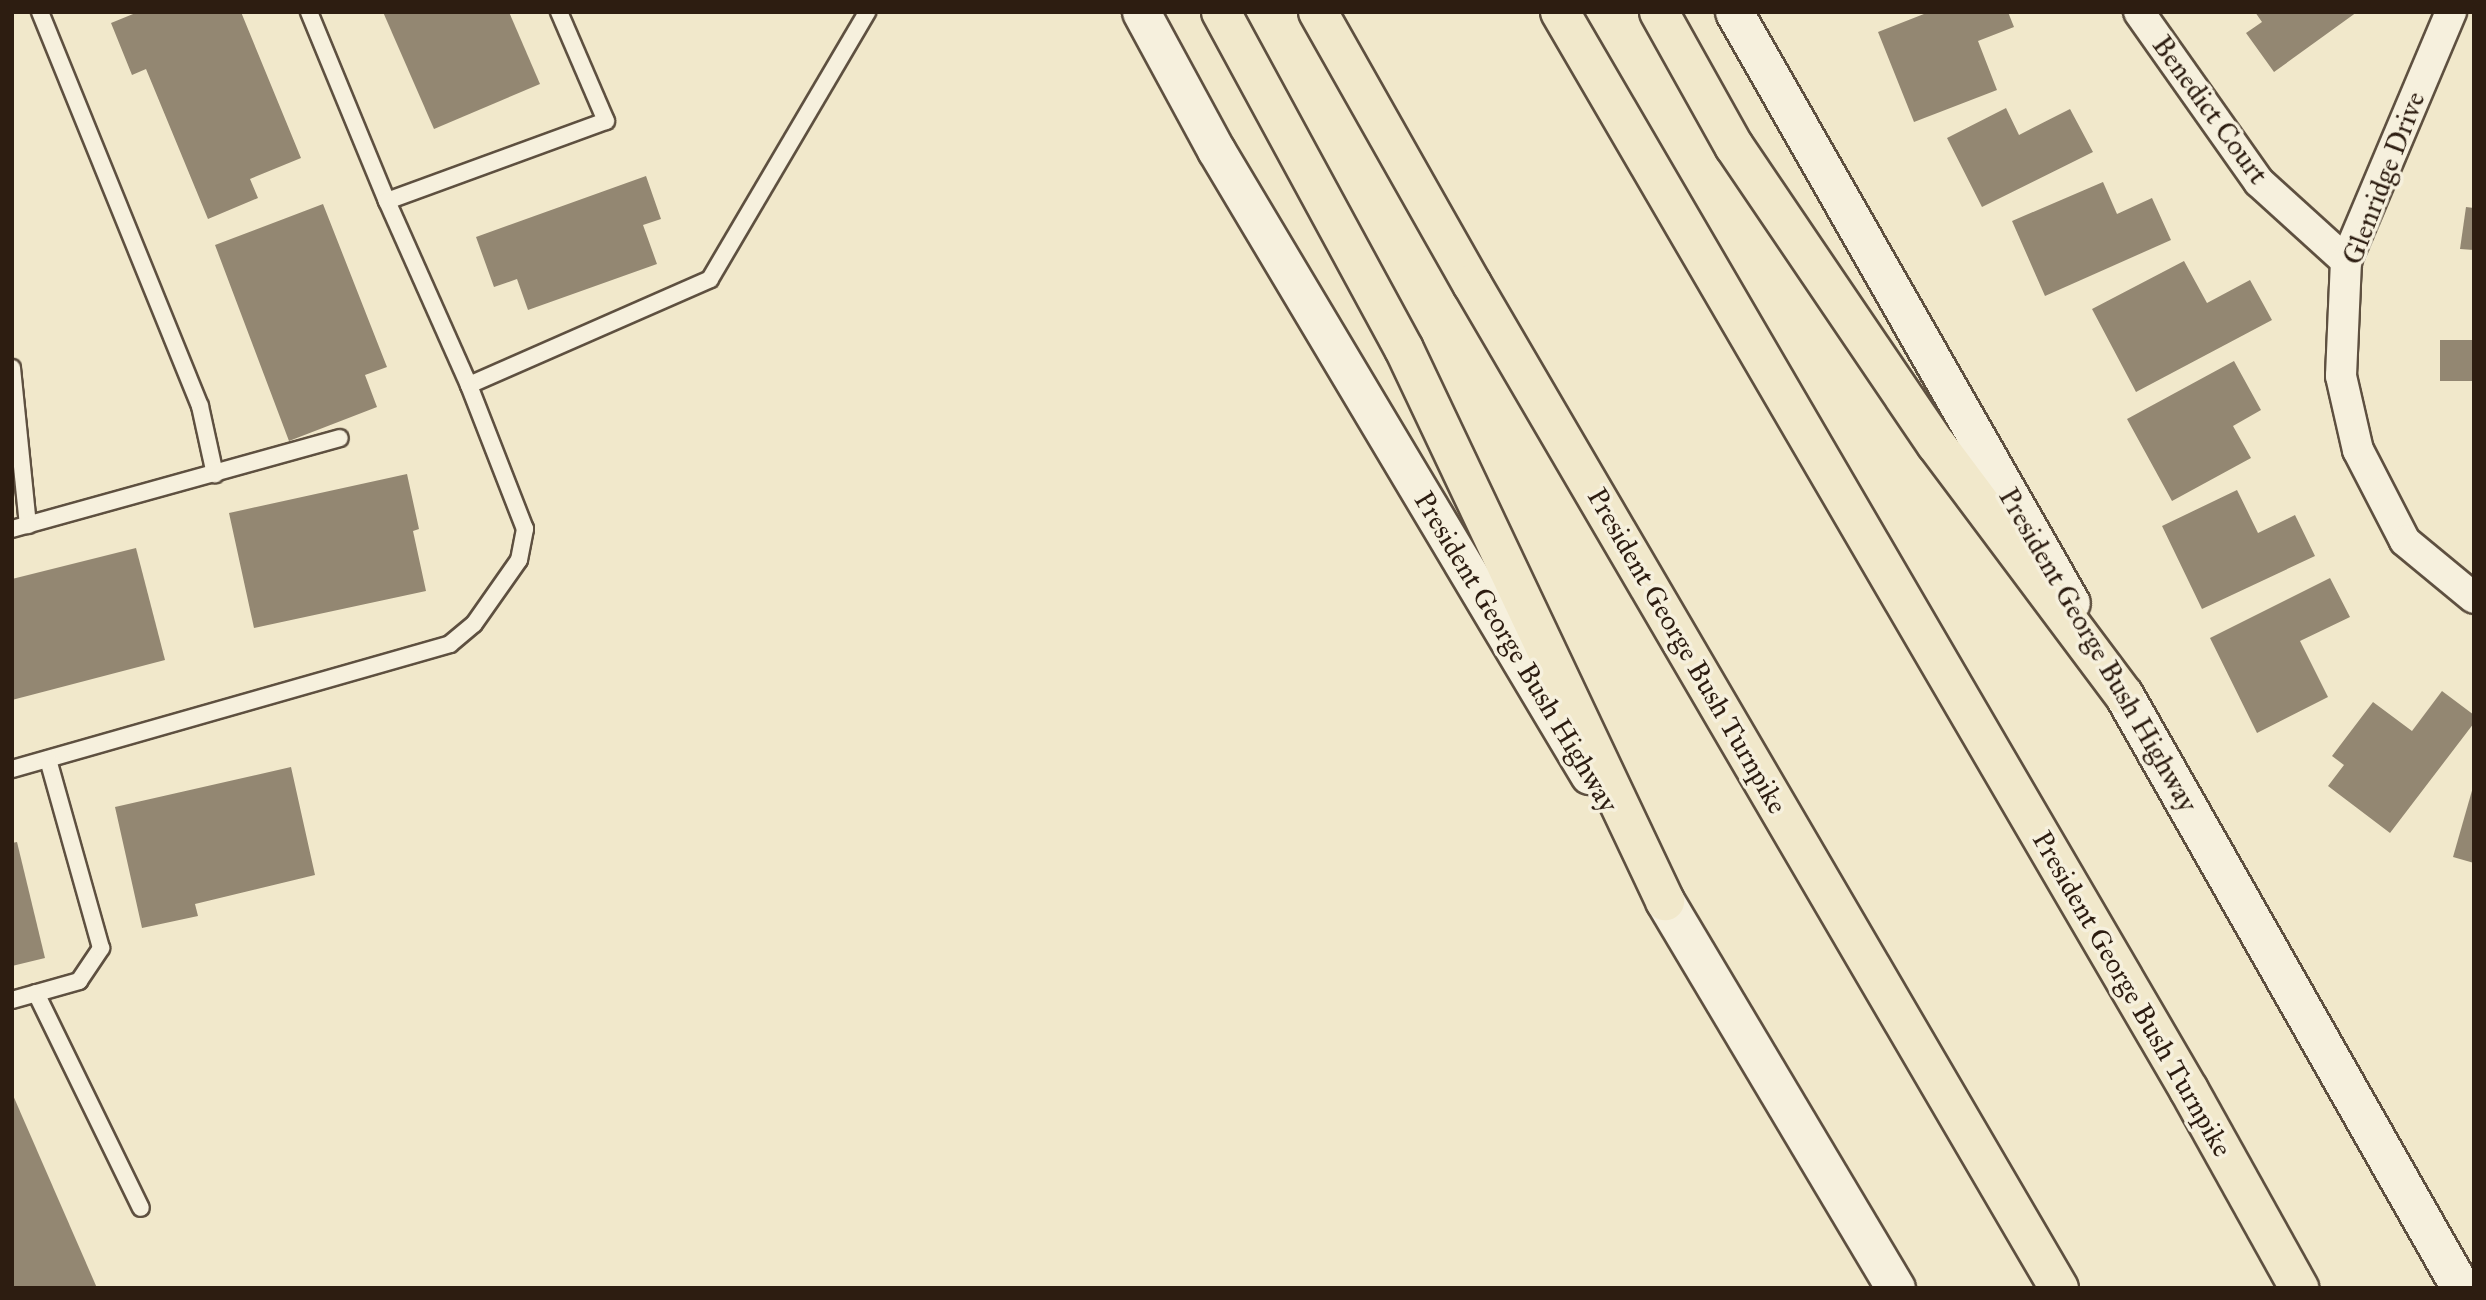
<!DOCTYPE html>
<html>
<head>
<meta charset="utf-8">
<style>
	body { margin:0 }
	#map { position:relative; width:2486px; height:1300px; overflow:hidden; background:#f1e8cb; font-family:"IM FELL Great Primer",serif }
	div>[style] { position:absolute }
	.building>* { inset:0; background:#938772; transform-origin:0 0 }
	.roads { filter:drop-shadow(2px 0 #5e5040) drop-shadow(-2px 0 #5e5040) drop-shadow(0 2px #5e5040) drop-shadow(0 -2px #5e5040) }
	.service>* { height:16px; margin:-8px; padding:0 8px; transform-origin:8px; border-radius:8px; background:#f6f0dd }
	.minor>* { height:30px; margin:-15px; padding:0 15px; transform-origin:15px; border-radius:15px; background:#f6f0dd }
	.tertiary>* { height:37px; margin:-18.5px; padding:0 18.5px; transform-origin:18.5px; border-radius:18.5px; background:#f6f0dd }
	.secondary>* { height:38px; margin:-19px; padding:0 19px; transform-origin:19px; border-radius:19px; background:#f6f0dd }
	.motorway>* { height:38px; margin:-19px; padding:0 19px; transform-origin:19px; border-radius:19px; background:#f1e8cb }
	span { translate:-50% -50%; white-space:nowrap; text-align:center; line-height:1.15; -webkit-text-stroke:7px #f6f0dd; paint-order:stroke }
	.street-label { font-size:28px; color:#2d1d11 }
	.frame { position:absolute; inset:0; border:14px solid #2d1d11; pointer-events:none }
</style>
</head>
<body>
<div id="map">
	<div class="building">
		<div style="clip-path:polygon(138px 12px,241px 12px,301px 158px,250px 179px,258px 198px,208px 219px,146px 69px,132px 75px,111px 23px)"></div>
		<div style="clip-path:polygon(383px 12px,509px 12px,540px 84px,434px 129px)"></div>
		<div style="clip-path:polygon(1929px 12px,2008px 12px,2014px 27px,1978px 41px,1997px 90px,1914px 122px,1878px 32px)"></div>
		<div style="clip-path:polygon(2255px 12px,2357px 12px,2274px 72px,2246px 33px,2262px 22px)"></div>
		<div style="clip-path:polygon(2006px 108px,2019px 135px,2070px 109px,2093px 152px,1982px 207px,1947px 138px)"></div>
		<div style="clip-path:polygon(646px 176px,661px 219px,643px 225px,657px 264px,528px 310px,517px 279px,494px 287px,476px 237px)"></div>
		<div style="clip-path:polygon(2103px 182px,2117px 214px,2152px 198px,2171px 240px,2045px 296px,2012px 221px)"></div>
		<div style="clip-path:polygon(323px 204px,387px 367px,365px 375px,377px 407px,289px 441px,215px 245px)"></div>
		<div style="clip-path:polygon(2466px 207px,2474px 208px,2474px 250px,2460px 249px)"></div>
		<div style="clip-path:polygon(2184px 261px,2207px 303px,2250px 280px,2272px 320px,2136px 392px,2092px 309px)"></div>
		<div style="left:2440px;top:340px;width:34px;height:41px"></div>
		<div style="clip-path:polygon(2234px 361px,2261px 410px,2233px 426px,2251px 458px,2172px 501px,2127px 419px)"></div>
		<div style="clip-path:polygon(407px 474px,419px 529px,413px 531px,426px 591px,254px 628px,229px 513px)"></div>
		<div style="clip-path:polygon(2237px 490px,2258px 533px,2295px 515px,2315px 556px,2202px 609px,2162px 526px)"></div>
		<div style="clip-path:polygon(136px 548px,165px 660px,12px 700px,12px 579px)"></div>
		<div style="clip-path:polygon(2330px 578px,2350px 617px,2300px 641px,2328px 697px,2257px 733px,2210px 638px)"></div>
		<div style="clip-path:polygon(2442px 691px,2474px 715px,2474px 723px,2390px 833px,2328px 786px,2344px 765px,2332px 756px,2373px 702px,2412px 731px)"></div>
		<div style="clip-path:polygon(291px 767px,315px 875px,195px 904px,198px 916px,142px 928px,115px 807px)"></div>
		<div style="clip-path:polygon(2473px 787px,2474px 787px,2474px 863px,2453px 857px)"></div>
		<div style="clip-path:polygon(17px 842px,45px 958px,12px 966px,12px 843px)"></div>
		<div style="clip-path:polygon(12px 1093px,97px 1288px,12px 1288px)"></div>
	</div>
	<div class="roads">
		<div class="service">
			<div style="left:40px;top:12px;width:425px;rotate:67.9deg"></div>
			<div style="left:200px;top:406px;width:70px;rotate:77.6deg"></div>
			<div style="left:309px;top:12px;width:204px;rotate:67.6deg"></div>
			<div style="left:387px;top:201px;width:201px;rotate:66deg"></div>
			<div style="left:469px;top:385px;width:263px;rotate:-23.7deg"></div>
			<div style="left:710px;top:279px;width:310px;rotate:-59.5deg"></div>
			<div style="left:387px;top:201px;width:233px;rotate:-20.1deg"></div>
			<div style="left:606px;top:121px;width:119px;rotate:-113.3deg"></div>
			<div style="left:12px;top:368px;width:158px;rotate:84.2deg"></div>
			<div style="left:12px;top:529px;width:340px;rotate:-15.5deg"></div>
			<div style="left:12px;top:769px;width:455px;rotate:-15.9deg"></div>
			<div style="left:450px;top:644px;width:31px;rotate:-40deg"></div>
			<div style="left:474px;top:624px;width:78px;rotate:-54.9deg"></div>
			<div style="left:519px;top:560px;width:32px;rotate:-79deg"></div>
			<div style="left:525px;top:529px;width:155px;rotate:-111.3deg"></div>
			<div style="left:36px;top:993px;width:239px;rotate:64deg"></div>
			<div style="left:12px;top:1000px;width:70px;rotate:-15.8deg"></div>
			<div style="left:79px;top:981px;width:40px;rotate:-56deg"></div>
			<div style="left:101px;top:948px;width:196px;rotate:-105.7deg"></div>
		</div>
		<div class="minor">
			<div style="left:2139px;top:12px;width:208px;rotate:54.8deg"></div>
			<div style="left:2259px;top:182px;width:118px;rotate:42.2deg"></div>
			<div style="left:2451px;top:12px;width:270px;rotate:112.9deg"></div>
			<div style="left:2346px;top:261px;width:115px;rotate:92.5deg"></div>
			<div style="left:2341px;top:376px;width:76px;rotate:77.1deg"></div>
			<div style="left:2358px;top:450px;width:102px;rotate:62.7deg"></div>
			<div style="left:2405px;top:541px;width:89px;rotate:39.6deg"></div>
		</div>
		<div class="tertiary">
			<div style="left:1141px;top:12px;width:157px;rotate:61.5deg"></div>
			<div style="left:1216px;top:150px;width:728px;rotate:59.17deg"></div>
			<div style="left:1734px;top:12px;width:680px;rotate:60.31deg"></div>
		</div>
		<div class="secondary">
			<div style="left:2124px;top:695px;width:682px;rotate:60.39deg"></div>
			<div style="left:1665px;top:901px;width:451px;rotate:59.2deg"></div>
		</div>
		<div class="motorway">
			<div style="left:1221px;top:12px;width:383px;rotate:61.5deg"></div>
			<div style="left:1404px;top:349px;width:611px;rotate:64.69deg"></div>
			<div style="left:1318px;top:12px;width:313px;rotate:60.5deg"></div>
			<div style="left:1472px;top:284px;width:1163px;rotate:59.69deg"></div>
			<div style="left:1560px;top:12px;width:1248px;rotate:59.74deg"></div>
			<div style="left:2189px;top:1090px;width:227px;rotate:60.9deg"></div>
			<div style="left:1659px;top:12px;width:154px;rotate:60.8deg"></div>
			<div style="left:1734px;top:146px;width:360px;rotate:55.9deg"></div>
			<div style="left:1936px;top:444px;width:314px;rotate:53.2deg"></div>
		</div>
	</div>
	<div class="street-label">
		<span style="left:2210px;top:110px;rotate:54deg">Benedict Court</span>
		<span style="left:2384px;top:178px;rotate:-69deg">Glenridge Drive</span>
		<span style="left:2098px;top:650px;rotate:60deg">President George Bush Highway</span>
		<span style="left:1687px;top:651px;rotate:60deg">President George Bush Turnpike</span>
		<span style="left:1516px;top:652px;rotate:59deg">President George Bush Highway</span>
		<span style="left:2132px;top:994px;rotate:60deg">President George Bush Turnpike</span>
	</div>
	<div class="frame"></div>
</div>
</body>
</html>
